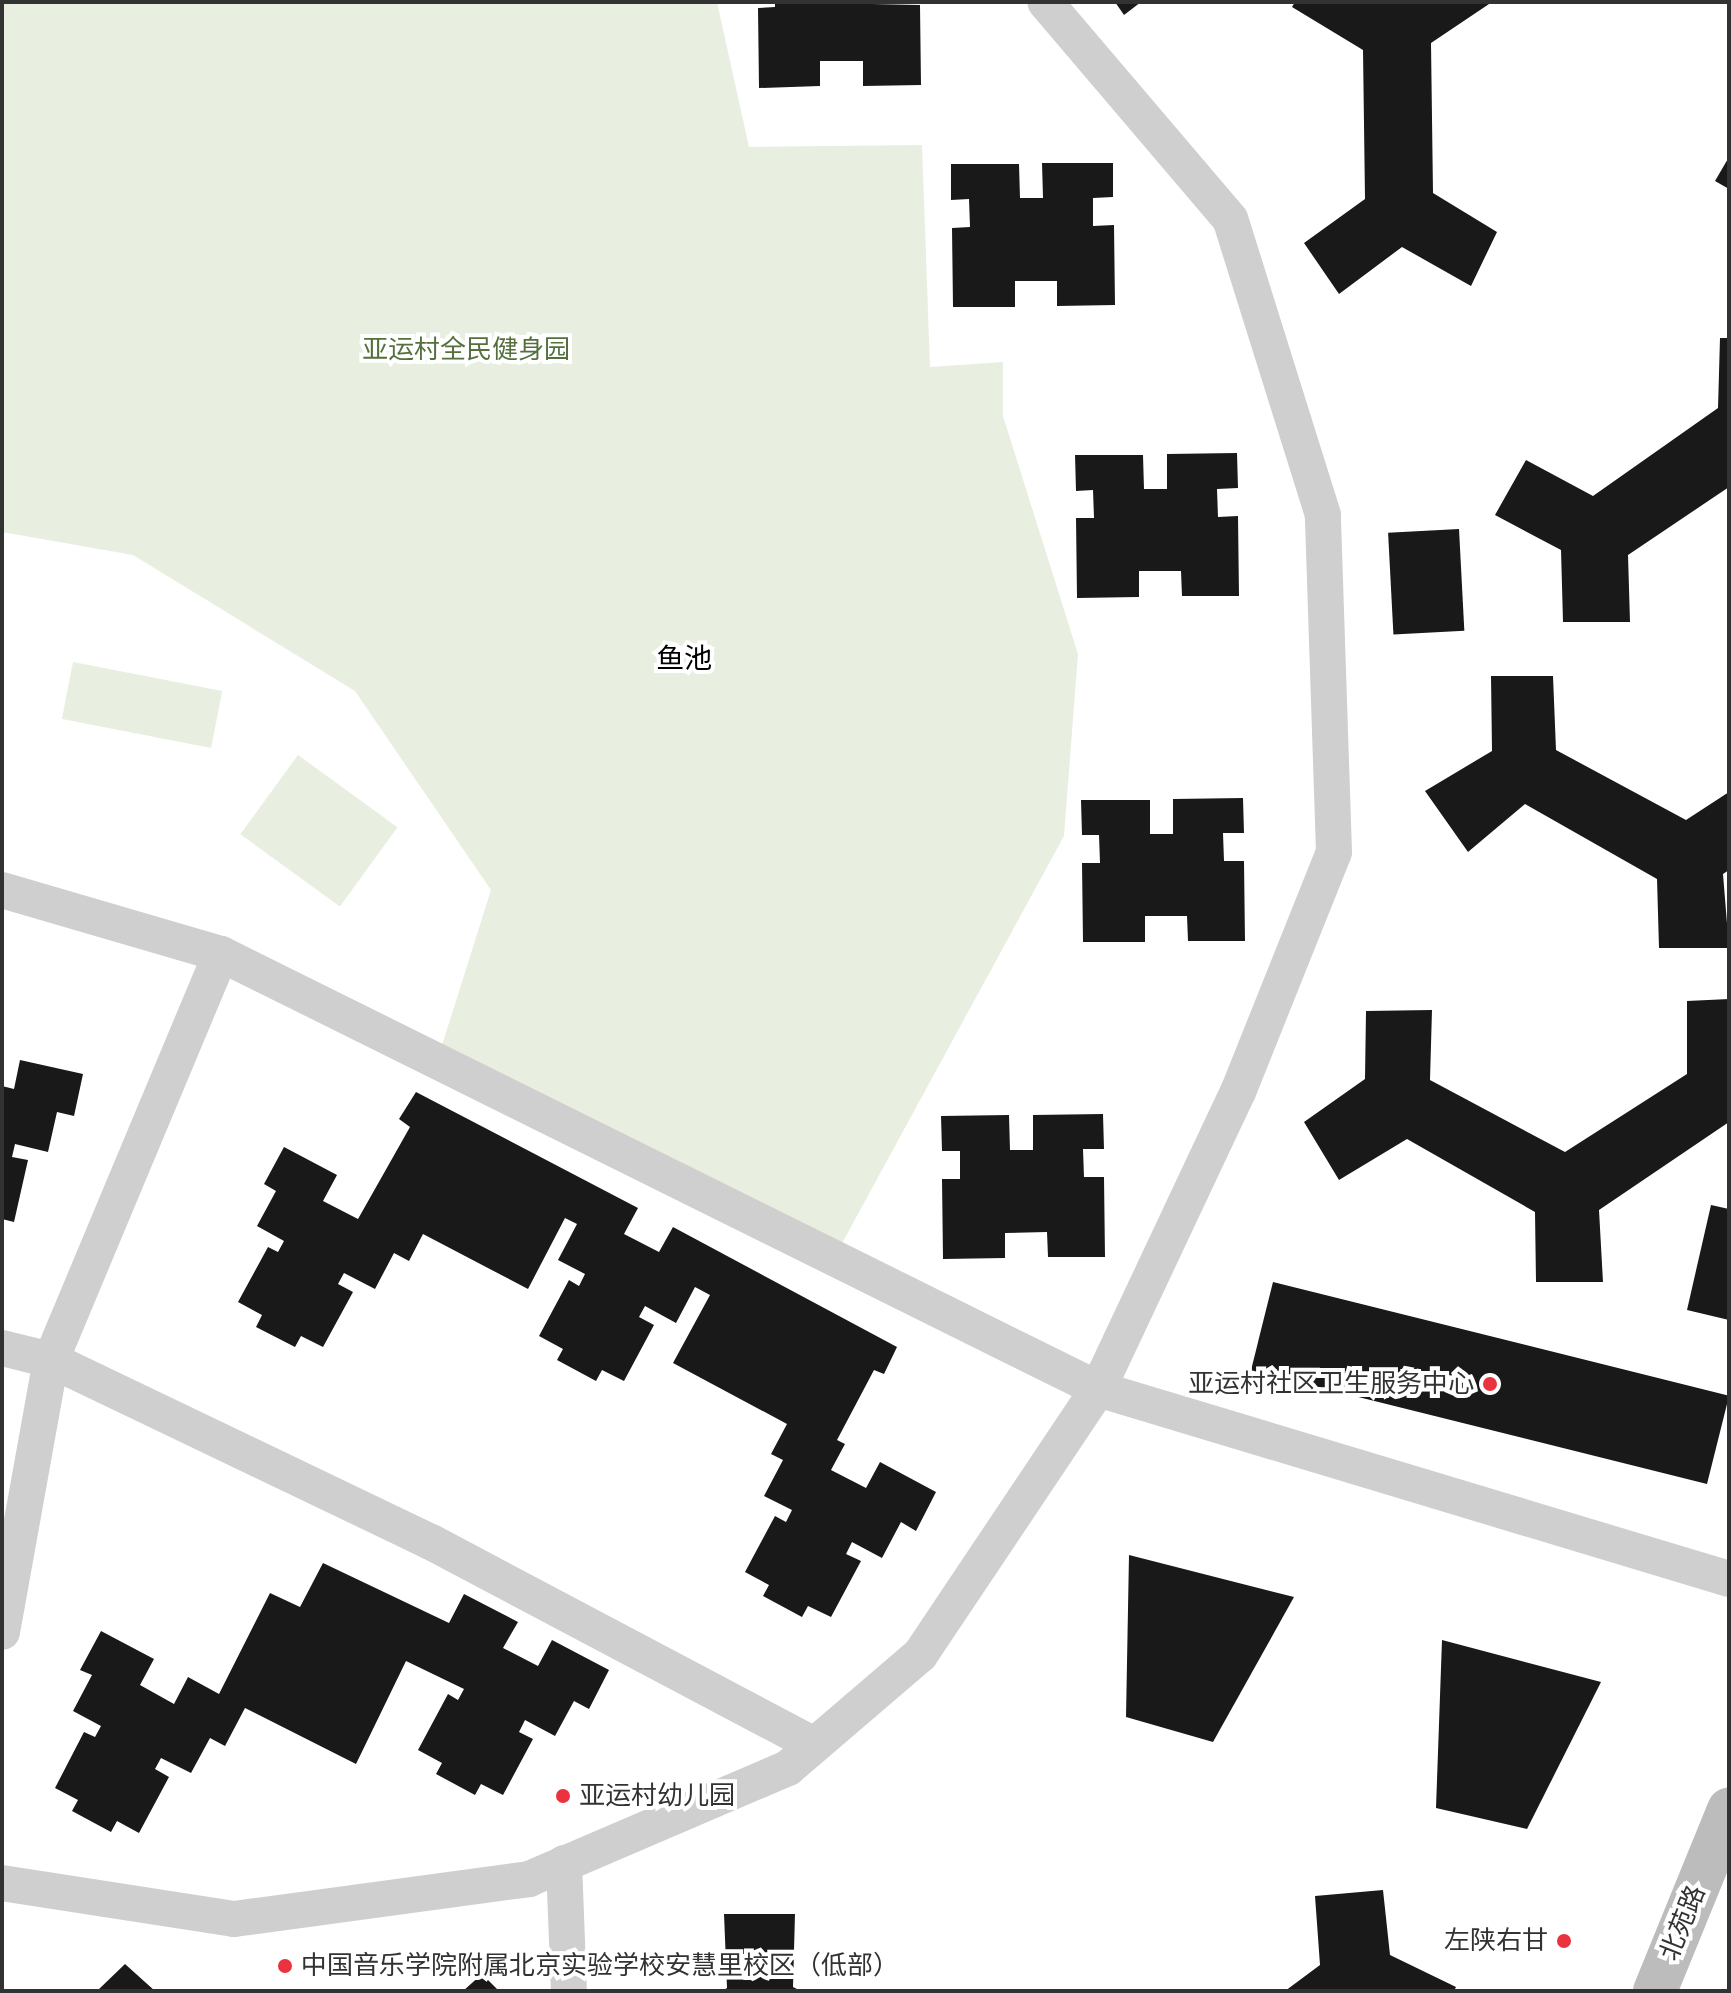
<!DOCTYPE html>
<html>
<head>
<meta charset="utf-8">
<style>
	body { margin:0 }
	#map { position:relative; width:1731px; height:1993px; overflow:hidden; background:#fff; font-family:"Source Sans 3","Noto Sans SC",sans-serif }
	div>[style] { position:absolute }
	.green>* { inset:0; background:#e8efe0; transform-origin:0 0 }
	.building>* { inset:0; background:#191919; transform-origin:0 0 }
	.street>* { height:36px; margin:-18px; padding:0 18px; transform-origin:18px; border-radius:18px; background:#cfcfcf }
	.secondary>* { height:44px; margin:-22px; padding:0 22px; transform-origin:22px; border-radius:22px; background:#bcbcbc }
	.dots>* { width:22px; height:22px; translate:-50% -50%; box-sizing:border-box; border:4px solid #fff; border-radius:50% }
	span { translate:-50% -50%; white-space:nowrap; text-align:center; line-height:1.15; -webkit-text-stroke:8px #fff; paint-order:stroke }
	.park-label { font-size:26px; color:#55703d }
	.poi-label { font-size:26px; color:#323232 }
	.right { translate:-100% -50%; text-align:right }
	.left { translate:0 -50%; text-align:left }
	.street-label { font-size:26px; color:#323232 }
	.neighbourhood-label { font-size:28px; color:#000 }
	.frame { position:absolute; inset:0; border:4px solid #323232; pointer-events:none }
</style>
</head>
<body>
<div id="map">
	<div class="green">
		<div style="clip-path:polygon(2px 2px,717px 2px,749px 147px,922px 145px,930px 367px,1003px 362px,1003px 416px,1078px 654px,1064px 836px,834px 1258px,437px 1061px,491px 890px,355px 691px,133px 555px,2px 532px)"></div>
		<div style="left:73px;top:662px;width:152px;height:58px;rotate:11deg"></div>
		<div style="left:298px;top:755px;width:123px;height:98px;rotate:36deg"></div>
	</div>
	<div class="building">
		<div style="clip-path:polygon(775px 2px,920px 5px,921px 85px,863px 86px,863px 61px,820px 61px,820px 86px,759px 88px,758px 8px,775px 7px)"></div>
		<div style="clip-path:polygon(1115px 2px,1141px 2px,1124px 15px)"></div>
		<div style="clip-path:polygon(1295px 2px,1492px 2px,1431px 43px,1433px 193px,1497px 232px,1471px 286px,1402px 247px,1339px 294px,1304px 243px,1365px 199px,1363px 50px,1292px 7px)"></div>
		<div style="clip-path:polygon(1729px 157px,1729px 189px,1715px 181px)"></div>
		<div style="clip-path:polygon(1042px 163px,1113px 163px,1113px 197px,1093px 198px,1093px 226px,1114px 225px,1115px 305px,1057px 306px,1057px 281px,1015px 281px,1015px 307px,953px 307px,952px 228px,970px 227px,969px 199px,951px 200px,951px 164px,1019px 164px,1020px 198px,1043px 198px)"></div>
		<div style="clip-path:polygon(1720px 338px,1729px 338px,1729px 487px,1628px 555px,1630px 622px,1563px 622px,1561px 550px,1495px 515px,1526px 460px,1593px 496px,1718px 408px)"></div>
		<div style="clip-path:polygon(1237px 453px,1238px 488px,1217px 489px,1218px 517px,1238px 516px,1239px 596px,1182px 596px,1181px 571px,1139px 571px,1139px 597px,1077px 598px,1076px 518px,1094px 518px,1093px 490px,1076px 491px,1075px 455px,1143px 455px,1144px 489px,1167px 489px,1167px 454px)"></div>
		<div style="left:1459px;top:529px;width:102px;height:71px;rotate:87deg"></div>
		<div style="clip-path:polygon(1491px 676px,1553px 676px,1556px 750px,1686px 820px,1729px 792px,1729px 870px,1723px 874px,1729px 948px,1659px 948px,1657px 879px,1525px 804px,1468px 852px,1425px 791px,1492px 751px)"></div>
		<div style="clip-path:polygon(1243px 798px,1244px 833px,1223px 833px,1224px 861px,1244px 861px,1245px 941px,1188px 941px,1187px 916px,1145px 916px,1145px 942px,1083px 942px,1082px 863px,1100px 863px,1099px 835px,1082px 835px,1081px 800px,1150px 800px,1150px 834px,1173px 834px,1173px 799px)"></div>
		<div style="clip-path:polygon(1729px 999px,1729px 1122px,1599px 1210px,1603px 1282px,1536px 1282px,1535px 1212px,1407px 1139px,1339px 1180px,1304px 1122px,1365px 1079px,1366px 1011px,1432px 1010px,1430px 1080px,1565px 1152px,1687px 1074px,1687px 1001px)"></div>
		<div style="clip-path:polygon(20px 1060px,83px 1074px,74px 1116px,57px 1112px,48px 1152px,15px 1144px,12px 1157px,28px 1160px,14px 1222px,2px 1219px,2px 1086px,14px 1089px)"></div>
		<div style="clip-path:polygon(416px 1092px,638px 1208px,624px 1234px,659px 1252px,673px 1227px,897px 1347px,884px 1374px,874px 1370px,837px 1440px,845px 1444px,831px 1470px,866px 1488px,880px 1462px,936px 1492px,916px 1531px,901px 1522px,882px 1558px,852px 1542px,846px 1554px,861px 1561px,831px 1617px,808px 1606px,802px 1617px,763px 1596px,769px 1585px,745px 1572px,775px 1516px,786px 1522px,792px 1510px,764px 1496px,783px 1460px,771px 1454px,787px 1424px,673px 1363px,710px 1295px,695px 1287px,676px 1323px,645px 1306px,639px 1317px,654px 1325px,624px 1381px,602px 1370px,596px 1381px,557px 1360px,563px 1349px,539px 1336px,569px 1280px,579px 1286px,585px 1274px,558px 1260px,577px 1224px,565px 1218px,528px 1289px,423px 1234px,409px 1261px,394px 1253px,375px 1289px,344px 1273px,338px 1284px,353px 1292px,323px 1347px,301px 1336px,295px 1347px,256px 1327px,262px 1315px,238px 1302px,268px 1247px,278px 1252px,284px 1241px,257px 1226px,276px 1191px,264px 1184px,284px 1147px,337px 1175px,323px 1201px,358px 1219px,410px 1127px,399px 1119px)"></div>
		<div style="clip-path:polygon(1103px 1114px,1104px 1149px,1083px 1149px,1084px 1177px,1104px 1177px,1105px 1257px,1048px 1257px,1047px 1232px,1005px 1233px,1005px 1258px,943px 1259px,942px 1179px,960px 1179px,960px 1151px,942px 1151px,941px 1116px,1009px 1115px,1010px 1150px,1033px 1150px,1033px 1115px)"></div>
		<div style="clip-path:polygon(1711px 1205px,1729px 1209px,1729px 1320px,1687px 1310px)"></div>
		<div style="left:1273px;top:1282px;width:470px;height:91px;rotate:14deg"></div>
		<div style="clip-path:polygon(1129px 1555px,1294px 1597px,1213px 1742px,1126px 1717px)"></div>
		<div style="clip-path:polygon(323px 1563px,449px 1623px,464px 1594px,518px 1622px,503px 1648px,538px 1666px,552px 1640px,609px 1670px,589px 1709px,574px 1701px,555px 1736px,525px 1720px,519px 1732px,533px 1739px,503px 1795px,481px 1784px,475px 1795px,436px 1774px,442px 1763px,418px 1750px,448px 1694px,458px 1700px,464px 1689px,406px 1661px,356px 1764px,245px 1708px,225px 1746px,210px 1738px,191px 1773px,161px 1758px,155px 1769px,169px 1777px,139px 1833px,117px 1821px,111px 1832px,72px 1811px,78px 1800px,55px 1788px,84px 1732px,95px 1737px,101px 1726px,73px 1711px,92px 1675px,80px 1670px,101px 1631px,154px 1659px,140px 1685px,174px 1704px,188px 1677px,219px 1694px,270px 1593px,300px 1607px)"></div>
		<div style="clip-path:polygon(1442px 1640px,1601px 1682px,1527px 1829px,1436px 1808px)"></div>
		<div style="clip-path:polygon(1383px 1890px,1390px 1955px,1456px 1987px,1454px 1991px,1285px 1991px,1320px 1965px,1315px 1896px)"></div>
		<div style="clip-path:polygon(724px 1914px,795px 1914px,793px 1987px,801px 1991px,722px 1991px,727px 1988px)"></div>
		<div style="clip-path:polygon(125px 1964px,155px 1991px,97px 1991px)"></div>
		<div style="clip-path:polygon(482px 1974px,499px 1991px,463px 1991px)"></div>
	</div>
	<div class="street">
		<div style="left:2px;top:890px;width:228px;rotate:16.3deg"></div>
		<div style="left:221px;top:954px;width:979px;rotate:26.38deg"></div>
		<div style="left:1098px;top:1389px;width:659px;rotate:16.76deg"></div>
		<div style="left:2px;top:1348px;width:50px;rotate:13.8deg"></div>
		<div style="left:51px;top:1360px;width:421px;rotate:25.6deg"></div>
		<div style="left:431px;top:1542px;width:434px;rotate:27.9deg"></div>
		<div style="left:2px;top:1632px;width:276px;rotate:-79.8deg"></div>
		<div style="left:51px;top:1360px;width:440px;rotate:-67.3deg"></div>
		<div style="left:564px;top:1863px;width:128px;rotate:87.8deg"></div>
		<div style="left:2px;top:1883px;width:235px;rotate:8.8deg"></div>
		<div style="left:234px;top:1919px;width:298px;rotate:-7.7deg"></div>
		<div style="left:529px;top:1879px;width:282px;rotate:-23.2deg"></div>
		<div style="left:788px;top:1768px;width:174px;rotate:-40.6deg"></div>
		<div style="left:920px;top:1655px;width:320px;rotate:-56.2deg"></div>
		<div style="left:1098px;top:1389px;width:328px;rotate:-64.8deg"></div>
		<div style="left:1238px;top:1092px;width:258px;rotate:-68.2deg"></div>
		<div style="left:1334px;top:852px;width:337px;rotate:-91.9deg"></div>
		<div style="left:1323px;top:515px;width:310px;rotate:-107.4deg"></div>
		<div style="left:1230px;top:219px;width:285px;rotate:-130.4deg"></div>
	</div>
	<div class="secondary">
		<div style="left:1655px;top:1991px;width:196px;rotate:-67.8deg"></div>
	</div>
	<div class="dots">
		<div style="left:1490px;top:1384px;background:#ea333f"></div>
		<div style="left:563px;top:1796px;background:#ea333f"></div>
		<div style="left:1564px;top:1941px;background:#ea333f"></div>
		<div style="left:285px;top:1966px;background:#ea333f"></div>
	</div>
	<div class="park-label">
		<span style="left:466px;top:350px">亚运村全民健身园</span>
	</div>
	<div class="poi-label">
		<span class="right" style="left:1474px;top:1384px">亚运村社区卫生服务中心</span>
		<span class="left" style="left:579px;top:1796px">亚运村幼儿园</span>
		<span class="right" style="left:1548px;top:1941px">左陕右甘</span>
		<span class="left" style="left:301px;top:1966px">中国音乐学院附属北京实验学校安慧里校区（低部）</span>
	</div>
	<div class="street-label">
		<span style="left:1683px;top:1923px;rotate:-68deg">北苑路</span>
	</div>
	<div class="neighbourhood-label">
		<span style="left:684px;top:659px">鱼池</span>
	</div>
	<div class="frame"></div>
</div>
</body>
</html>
